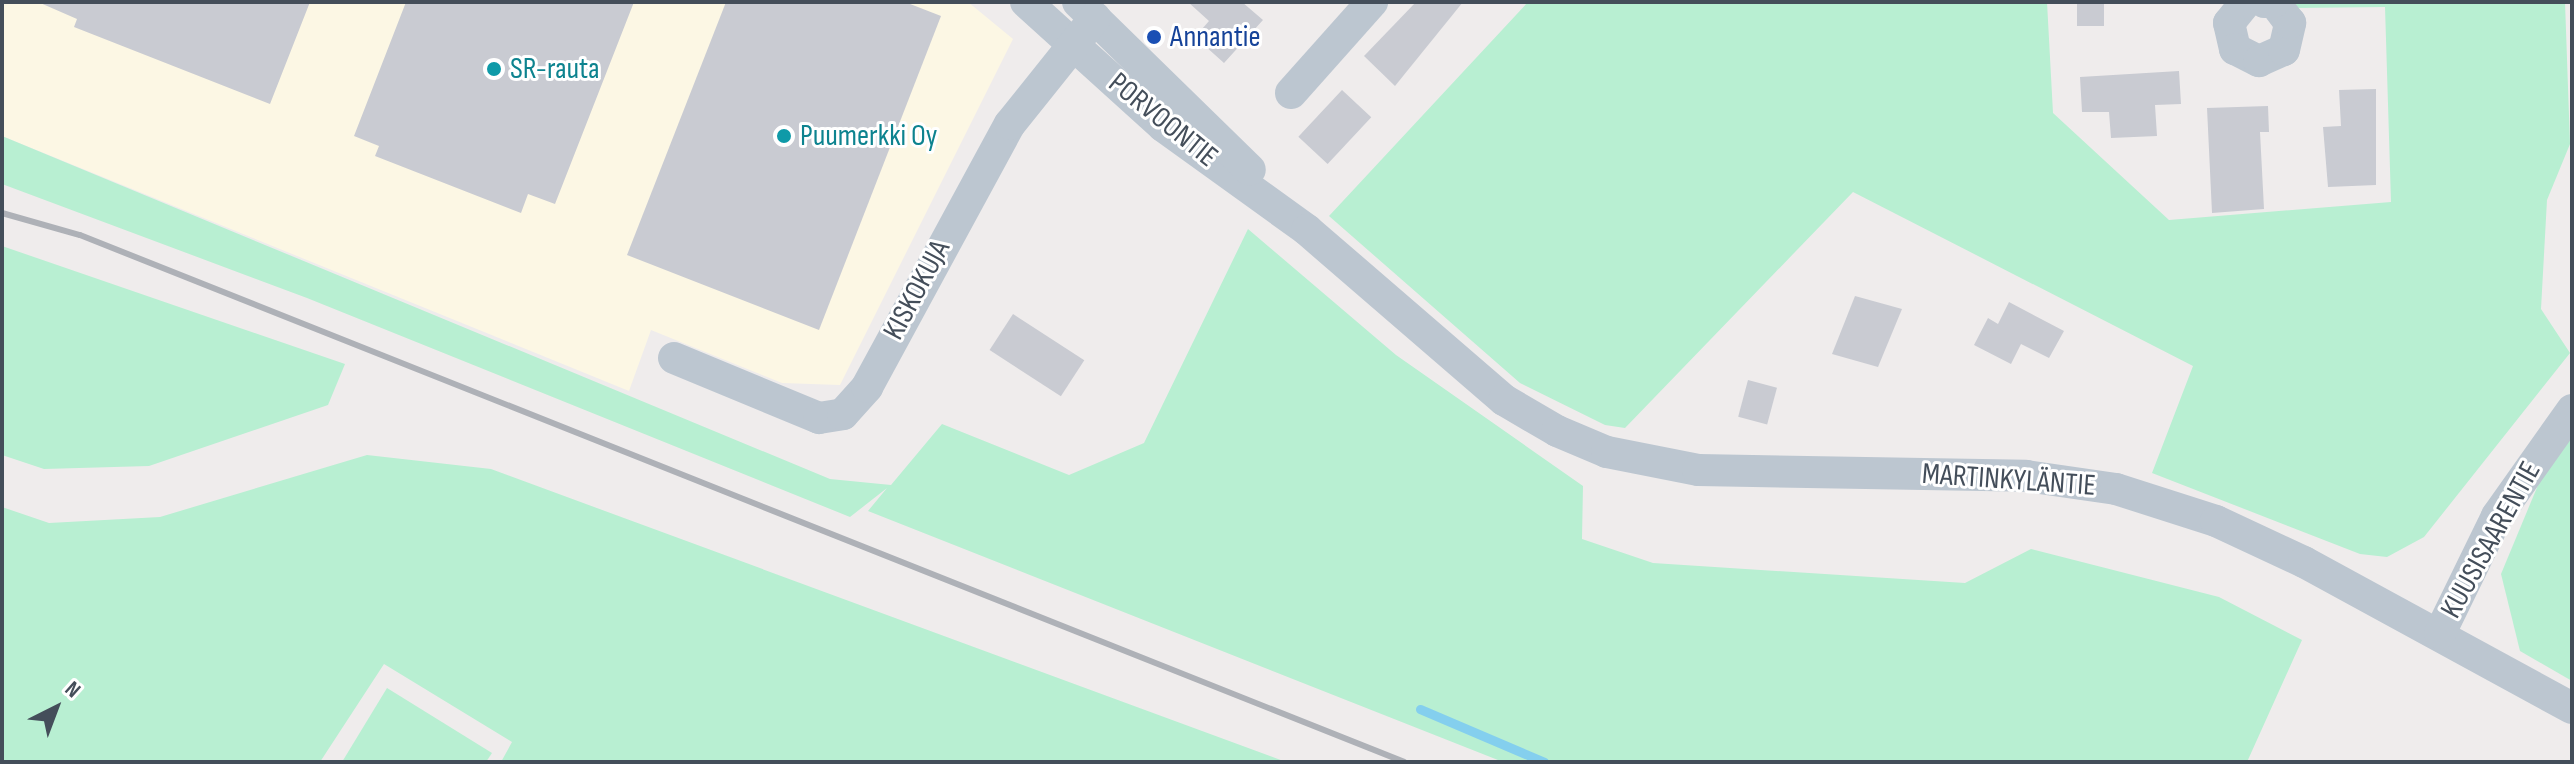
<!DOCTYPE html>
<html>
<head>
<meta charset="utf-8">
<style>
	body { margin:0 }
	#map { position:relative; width:2574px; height:764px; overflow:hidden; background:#efecec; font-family:"Sofia Sans Condensed",sans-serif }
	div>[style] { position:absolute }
	.commercial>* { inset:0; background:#fcf7e4 }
	.green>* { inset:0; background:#b8efd2 }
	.stream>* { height:9px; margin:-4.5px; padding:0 4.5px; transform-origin:4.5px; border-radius:4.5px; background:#84cfee }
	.building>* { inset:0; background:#c9cbd2; transform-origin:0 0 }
	.minor>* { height:32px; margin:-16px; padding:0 16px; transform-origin:16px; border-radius:16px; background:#bcc6d0 }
	.rail>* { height:6px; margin:-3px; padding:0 3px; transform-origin:3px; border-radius:3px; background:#aeb1b7 }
	.dots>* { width:22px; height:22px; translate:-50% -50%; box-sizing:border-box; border:4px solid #fff; border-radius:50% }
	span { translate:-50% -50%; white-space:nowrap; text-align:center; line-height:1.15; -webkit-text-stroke:6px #fff; paint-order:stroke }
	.transit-label { font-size:30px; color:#164399 }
	.left { translate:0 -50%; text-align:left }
	.culture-label { font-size:30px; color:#0d838f }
	.street-label { font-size:30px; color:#444e5a }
	.frame { position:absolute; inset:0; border:4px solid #444e5a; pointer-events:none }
	.north { position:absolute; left:16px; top:668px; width:80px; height:80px; -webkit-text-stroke:6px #fff; paint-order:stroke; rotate:42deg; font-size:22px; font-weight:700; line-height:32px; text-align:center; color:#444e5a }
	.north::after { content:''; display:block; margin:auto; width:28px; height:36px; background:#444e5a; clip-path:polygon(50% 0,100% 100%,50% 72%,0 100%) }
</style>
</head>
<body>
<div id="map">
	<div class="commercial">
		<div style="clip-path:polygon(2px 2px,968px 2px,1013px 39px,840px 385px,782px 383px,651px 330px,629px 391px,2px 136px)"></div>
	</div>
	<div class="green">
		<div style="clip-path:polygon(1528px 2px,2047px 2px,2053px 113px,2169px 220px,2391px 202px,2385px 7px,2295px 8px,2296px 2px,2565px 2px,2570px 144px,2547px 200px,2541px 309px,2570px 353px,2424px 537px,2387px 557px,2360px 554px,2152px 473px,2193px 366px,1853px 192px,1625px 428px,1605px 425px,1520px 383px,1329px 216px)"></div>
		<div style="clip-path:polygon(2px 136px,830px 479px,891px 485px,942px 424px,1069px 475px,1144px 443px,1248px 229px,1396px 355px,1583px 486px,1582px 539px,1653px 563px,1965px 583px,2031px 549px,2219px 597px,2302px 640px,2247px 762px,1503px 762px,868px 511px,887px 488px,850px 517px,307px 298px,2px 184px)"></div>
		<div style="clip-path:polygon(2px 246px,345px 364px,328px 405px,149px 466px,44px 469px,2px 455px)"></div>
		<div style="clip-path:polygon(2572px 431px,2572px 681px,2520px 651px,2501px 574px,2548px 461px)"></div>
		<div style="clip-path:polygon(367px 455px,491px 469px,1286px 762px,501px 762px,512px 742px,384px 664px,320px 762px,2px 762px,2px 507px,49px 523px,160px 517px)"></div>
		<div style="clip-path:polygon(387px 688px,492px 753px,486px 762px,342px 762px)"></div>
	</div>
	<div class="stream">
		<div style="left:1420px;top:709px;width:135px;rotate:23.1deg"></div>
	</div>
	<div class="building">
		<div style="clip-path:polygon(38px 2px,310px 2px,270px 104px,74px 27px,77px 19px)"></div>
		<div style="clip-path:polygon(406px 2px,634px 2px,555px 204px,528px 194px,521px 213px,375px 156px,379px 146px,354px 136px)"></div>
		<div style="clip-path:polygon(726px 2px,905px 2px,941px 16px,819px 330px,627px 255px)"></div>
		<div style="clip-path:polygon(1188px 2px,1242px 2px,1263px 20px,1224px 63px,1195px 37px,1209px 21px)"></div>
		<div style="clip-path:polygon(1416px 2px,1463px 2px,1395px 86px,1364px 56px)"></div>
		<div style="left:2077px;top:2px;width:27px;height:24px"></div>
		<div style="clip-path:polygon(2179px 71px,2181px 104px,2155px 105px,2157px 136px,2111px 138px,2109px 112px,2082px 112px,2080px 77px)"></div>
		<div style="clip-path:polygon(2376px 89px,2376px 185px,2328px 187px,2323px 127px,2341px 126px,2339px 90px)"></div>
		<div style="left:1342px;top:90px;width:40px;height:64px;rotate:43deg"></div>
		<div style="clip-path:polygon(2268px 106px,2269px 132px,2260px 132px,2264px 209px,2212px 213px,2207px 108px)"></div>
		<div style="clip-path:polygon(1855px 296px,1902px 309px,1878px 367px,1832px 354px)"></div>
		<div style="clip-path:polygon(2009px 302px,2064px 331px,2049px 358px,2021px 344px,2011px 364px,1974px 345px,1988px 318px,1998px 324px)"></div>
		<div style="left:1013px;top:314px;width:85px;height:43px;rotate:33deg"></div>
		<div style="left:1748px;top:380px;width:30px;height:38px;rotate:15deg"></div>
	</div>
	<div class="minor">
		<div style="left:1026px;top:2px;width:185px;rotate:42.1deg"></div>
		<div style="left:1163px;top:126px;width:178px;rotate:35.8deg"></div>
		<div style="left:1307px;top:230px;width:260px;rotate:40.8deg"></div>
		<div style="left:1504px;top:400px;width:61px;rotate:30.3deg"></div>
		<div style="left:1557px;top:431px;width:54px;rotate:22.8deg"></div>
		<div style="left:1607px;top:452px;width:93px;rotate:11.2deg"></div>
		<div style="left:1698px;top:470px;width:328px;rotate:1deg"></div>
		<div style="left:2026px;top:476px;width:91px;rotate:8.2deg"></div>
		<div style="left:2116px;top:489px;width:105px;rotate:17.7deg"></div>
		<div style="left:2216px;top:521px;width:97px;rotate:25deg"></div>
		<div style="left:2304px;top:562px;width:305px;rotate:28.6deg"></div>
		<div style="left:1078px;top:2px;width:240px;rotate:44.3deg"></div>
		<div style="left:2246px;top:2px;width:27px;rotate:129deg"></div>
		<div style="left:2229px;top:23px;width:27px;rotate:77deg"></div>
		<div style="left:2235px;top:49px;width:27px;rotate:27deg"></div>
		<div style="left:2259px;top:61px;width:27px;rotate:-24deg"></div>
		<div style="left:2284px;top:50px;width:28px;rotate:-77deg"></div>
		<div style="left:2290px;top:23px;width:26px;rotate:-127deg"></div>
		<div style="left:2274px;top:2px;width:10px;rotate:180deg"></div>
		<div style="left:1291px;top:93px;width:122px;rotate:-48.3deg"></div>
		<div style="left:674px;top:358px;width:157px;rotate:22.5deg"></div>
		<div style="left:819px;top:418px;width:24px;rotate:-9deg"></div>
		<div style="left:843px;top:414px;width:36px;rotate:-48deg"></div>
		<div style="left:867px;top:387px;width:299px;rotate:-61.5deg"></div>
		<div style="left:1010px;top:124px;width:136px;rotate:-51.3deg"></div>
		<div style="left:2440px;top:633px;width:130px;rotate:-64deg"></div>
		<div style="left:2497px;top:516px;width:130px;rotate:-54.7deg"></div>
	</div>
	<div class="rail">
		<div style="left:2px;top:213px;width:81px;rotate:15.8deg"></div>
		<div style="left:80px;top:235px;width:1425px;rotate:21.7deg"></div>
	</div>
	<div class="dots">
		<div style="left:1154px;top:37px;background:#1a4fb4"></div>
		<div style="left:494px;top:69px;background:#0f9aa8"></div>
		<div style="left:784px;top:136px;background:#0f9aa8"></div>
	</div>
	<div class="transit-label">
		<span class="left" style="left:1170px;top:37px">Annantie</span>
	</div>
	<div class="culture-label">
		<span class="left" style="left:510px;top:69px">SR-rauta</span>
		<span class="left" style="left:800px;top:136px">Puumerkki Oy</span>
	</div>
	<div class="street-label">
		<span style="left:1163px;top:120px;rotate:39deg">PORVOONTIE</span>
		<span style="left:917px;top:290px;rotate:-62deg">KISKOKUJA</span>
		<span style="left:2009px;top:480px;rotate:4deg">MARTINKYLÄNTIE</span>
		<span style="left:2491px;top:540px;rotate:-61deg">KUUSISAARENTIE</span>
	</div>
	<div class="frame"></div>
	<div class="north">N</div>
</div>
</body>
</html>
